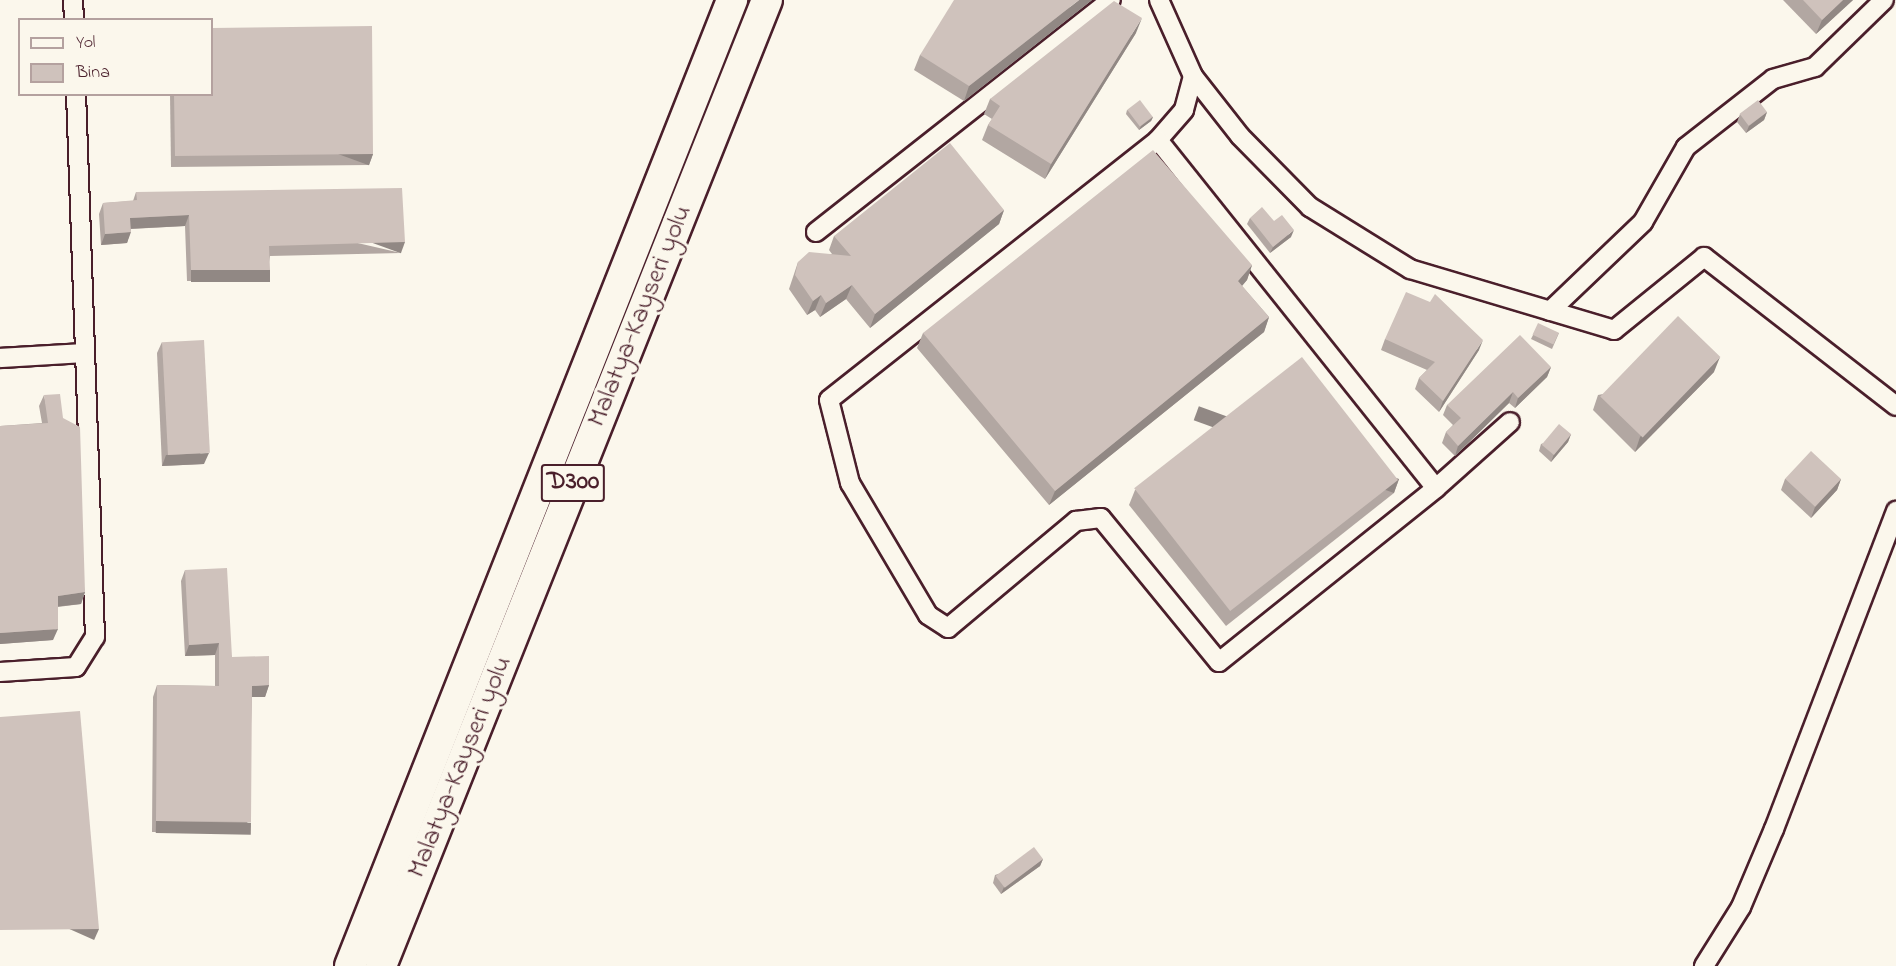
<!DOCTYPE html>
<html>
<head>
<meta charset="utf-8">
<style>
	body { margin:0 }
	#map { position:relative; width:1896px; height:966px; overflow:hidden; background:#fbf7ec; font-family:"Indie Flower",sans-serif }
	div>[style] { position:absolute }
	.roads { filter:drop-shadow(2px 0 #4a1f2b) drop-shadow(-2px 0 #4a1f2b) drop-shadow(0 2px #4a1f2b) drop-shadow(0 -2px #4a1f2b) }
	.minor>* { height:18px; margin:-9px; padding:0 9px; transform-origin:9px; border-radius:9px; background:#fbf7ec }
	.trunk>* { height:30px; margin:-15px; padding:0 15px; transform-origin:15px; border-radius:15px; background:#fbf7ec }
	.wall>* { inset:0; background:#b2a7a2 }
	.shaded-wall>* { inset:0; background:#918884; transform-origin:0 0 }
	.building>* { inset:0; background:#cfc2bc; transform-origin:0 0 }
	span { translate:-50% -50%; white-space:nowrap; text-align:center; line-height:1.15; -webkit-text-stroke:6px #fbf7ec; paint-order:stroke }
	.shield-label span { padding:2px 4px; background:#fbf7ec; border:2px solid; border-radius:4px; -webkit-text-stroke-width:0 }
	.shield-label { font-size:26px; color:#4a1f2b; font-weight:700 }
	.street-label { font-size:27px; color:#4a1f2b }
	.legend { position:absolute; left:18px; top:18px; width:195px; height:78px; box-sizing:border-box; background:#fbf7ec; border:2px solid #b4a19f; margin:0; padding:8px 10px; list-style:none; font-size:18px; color:#4a1f2b }
	.legend li { display:flex; align-items:center; gap:12px; height:30px }
	.legend b { width:30px; border:2px solid #b4a19f }
</style>
</head>
<body>
<div id="map">
	<div class="roads">
		<div class="minor">
			<div style="left:73px;top:0;width:20px;rotate:87deg"></div>
			<div style="left:1159px;top:0;width:83px;rotate:65.9deg"></div>
			<div style="left:1193px;top:76px;width:76px;rotate:51.9deg"></div>
			<div style="left:1240px;top:136px;width:100px;rotate:45.4deg"></div>
			<div style="left:1310px;top:207px;width:118px;rotate:31.8deg"></div>
			<div style="left:1410px;top:269px;width:213px;rotate:16.6deg"></div>
			<div style="left:1614px;top:330px;width:116px;rotate:-39deg"></div>
			<div style="left:1704px;top:257px;width:243px;rotate:37.8deg"></div>
			<div style="left:1193px;top:76px;width:35px;rotate:105deg"></div>
			<div style="left:1184px;top:110px;width:40px;rotate:131deg"></div>
			<div style="left:1158px;top:140px;width:419px;rotate:141.7deg"></div>
			<div style="left:829px;top:400px;width:86px;rotate:75.8deg"></div>
			<div style="left:850px;top:483px;width:153px;rotate:59.4deg"></div>
			<div style="left:928px;top:615px;width:24px;rotate:33deg"></div>
			<div style="left:948px;top:628px;width:167px;rotate:-39.9deg"></div>
			<div style="left:1076px;top:521px;width:25px;rotate:-7deg"></div>
			<div style="left:1101px;top:518px;width:186px;rotate:50.7deg"></div>
			<div style="left:1219px;top:662px;width:278px;rotate:-38.7deg"></div>
			<div style="left:1158px;top:140px;width:445px;rotate:51.4deg"></div>
			<div style="left:1436px;top:488px;width:99px;rotate:-41.7deg"></div>
			<div style="left:816px;top:232px;width:375px;rotate:-38.2deg"></div>
			<div style="left:1550px;top:311px;width:129px;rotate:-43.7deg"></div>
			<div style="left:1643px;top:222px;width:86px;rotate:-60.2deg"></div>
			<div style="left:1686px;top:147px;width:110px;rotate:-38deg"></div>
			<div style="left:1773px;top:79px;width:44px;rotate:-15.9deg"></div>
			<div style="left:1815px;top:67px;width:96px;rotate:-44.2deg"></div>
			<div style="left:0;top:358px;width:84px;rotate:-3.4deg"></div>
			<div style="left:0;top:672px;width:76px;rotate:-3.8deg"></div>
			<div style="left:76px;top:667px;width:36px;rotate:-58deg"></div>
			<div style="left:95px;top:637px;width:543px;rotate:-92deg"></div>
			<div style="left:1704px;top:966px;width:70px;rotate:-57.9deg"></div>
			<div style="left:1741px;top:907px;width:85px;rotate:-67.1deg"></div>
			<div style="left:1774px;top:829px;width:341px;rotate:-69deg"></div>
		</div>
		<div class="trunk">
			<div style="left:350px;top:966px;width:1039px;rotate:-68.42deg"></div>
			<div style="left:381px;top:966px;width:1040px;rotate:-68.22deg"></div>
		</div>
	</div>
	<div class="wall">
		<div style="clip-path:polygon(1092px 0,964px 101px,914px 70px,920px 55px)"></div>
		<div style="clip-path:polygon(1783px 0,1853px 0,1816px 34px)"></div>
		<div style="clip-path:polygon(1136px 33px,1045px 179px,982px 140px,988px 125px,992px 119px,984px 114px,990px 99px)"></div>
		<div style="clip-path:polygon(170px 94px,212px 94px,373px 154px,369px 165px,171px 167px)"></div>
		<div style="clip-path:polygon(1127px 110px,1153px 117px,1151px 121px,1139px 130px,1126px 114px)"></div>
		<div style="clip-path:polygon(1767px 112px,1764px 120px,1746px 133px,1737px 122px,1740px 114px)"></div>
		<div style="clip-path:polygon(136px 192px,401px 253px,270px 256px,266px 281px,187px 281px,185px 226px,131px 229px,127px 243px,101px 245px,99px 214px,103px 203px,133px 201px)"></div>
		<div style="clip-path:polygon(1004px 210px,999px 224px,870px 328px,846px 299px,820px 317px,815px 310px,807px 315px,789px 289px,798px 262px,832px 254px,829px 250px,834px 236px)"></div>
		<div style="clip-path:polygon(1250px 218px,1274px 221px,1291px 237px,1270px 253px,1247px 224px)"></div>
		<div style="clip-path:polygon(1252px 265px,1247px 280px,1242px 286px,1269px 317px,1264px 332px,1049px 505px,917px 348px,923px 333px)"></div>
		<div style="clip-path:polygon(1559px 333px,1552px 349px,1531px 339px,1533px 335px)"></div>
		<div style="clip-path:polygon(1385px 339px,1479px 350px,1439px 412px,1415px 389px,1419px 378px,1427px 370px,1381px 350px)"></div>
		<div style="clip-path:polygon(162px 342px,204px 464px,162px 466px,157px 353px)"></div>
		<div style="clip-path:polygon(1551px 367px,1547px 377px,1515px 408px,1509px 403px,1455px 456px,1442px 443px,1446px 432px,1453px 425px,1443px 415px,1447px 405px)"></div>
		<div style="clip-path:polygon(1714px 372px,1635px 452px,1593px 410px,1598px 395px)"></div>
		<div style="clip-path:polygon(44px 395px,85px 592px,81px 604px,58px 607px,53px 640px,0 644px,0 426px,42px 423px,39px 406px)"></div>
		<div style="clip-path:polygon(1571px 434px,1568px 442px,1551px 462px,1539px 451px,1541px 444px)"></div>
		<div style="clip-path:polygon(1399px 479px,1394px 493px,1226px 626px,1129px 505px,1135px 490px)"></div>
		<div style="clip-path:polygon(1785px 479px,1841px 479px,1837px 490px,1811px 518px,1781px 490px)"></div>
		<div style="clip-path:polygon(185px 570px,232px 657px,269px 685px,265px 697px,252px 697px,247px 833px,152px 832px,153px 697px,157px 685px,215px 686px,215px 655px,185px 656px,181px 581px)"></div>
		<div style="clip-path:polygon(1043px 859px,1040px 866px,1001px 894px,993px 883px,995px 875px)"></div>
	</div>
	<div class="shaded-wall">
		<div style="clip-path:polygon(1079px 0,1092px 0,964px 101px,969px 86px)"></div>
		<div style="clip-path:polygon(1843px 0,1853px 0,1816px 34px,1822px 20px)"></div>
		<div style="clip-path:polygon(1142px 18px,1136px 33px,1045px 179px,1051px 164px)"></div>
		<div style="clip-path:polygon(1767px 112px,1764px 120px,1746px 133px,1749px 126px)"></div>
		<div style="clip-path:polygon(1153px 117px,1151px 121px,1139px 130px,1141px 126px)"></div>
		<div style="left:373px;top:154px;width:12px;height:198px;rotate:110deg"></div>
		<div style="clip-path:polygon(1004px 210px,999px 224px,870px 328px,875px 314px)"></div>
		<div style="clip-path:polygon(189px 215px,185px 226px,126px 229px,130px 218px)"></div>
		<div style="clip-path:polygon(1294px 230px,1291px 237px,1270px 253px,1273px 247px)"></div>
		<div style="clip-path:polygon(131px 232px,127px 243px,101px 245px,105px 234px)"></div>
		<div style="left:405px;top:242px;width:12px;height:136px;rotate:110deg"></div>
		<div style="clip-path:polygon(1252px 265px,1247px 280px,1233px 296px,1238px 281px)"></div>
		<div style="left:191px;top:270px;width:79px;height:12px"></div>
		<div style="clip-path:polygon(852px 285px,846px 299px,820px 317px,826px 303px)"></div>
		<div style="clip-path:polygon(821px 295px,815px 310px,807px 315px,813px 301px)"></div>
		<div style="clip-path:polygon(1269px 317px,1264px 332px,1049px 505px,1055px 491px)"></div>
		<div style="clip-path:polygon(1483px 340px,1479px 350px,1439px 412px,1443px 401px)"></div>
		<div style="clip-path:polygon(1720px 357px,1714px 372px,1635px 452px,1640px 437px)"></div>
		<div style="clip-path:polygon(1551px 367px,1547px 377px,1515px 408px,1518px 398px)"></div>
		<div style="clip-path:polygon(1513px 392px,1509px 403px,1455px 456px,1458px 446px)"></div>
		<div style="clip-path:polygon(1571px 434px,1568px 442px,1551px 462px,1554px 454px)"></div>
		<div style="clip-path:polygon(209px 453px,204px 464px,162px 466px,166px 455px)"></div>
		<div style="left:1399px;top:479px;width:15px;height:213px;rotate:110deg"></div>
		<div style="clip-path:polygon(1841px 479px,1837px 490px,1811px 518px,1815px 507px)"></div>
		<div style="clip-path:polygon(85px 592px,81px 604px,53px 607px,58px 596px)"></div>
		<div style="clip-path:polygon(58px 629px,53px 640px,0 644px,0 633px)"></div>
		<div style="clip-path:polygon(219px 643px,215px 655px,185px 656px,189px 645px)"></div>
		<div style="clip-path:polygon(269px 685px,265px 697px,248px 697px,252px 686px)"></div>
		<div style="left:156px;top:821px;width:95px;height:12px;rotate:1deg"></div>
		<div style="clip-path:polygon(1043px 859px,1040px 866px,1001px 894px,1004px 887px)"></div>
		<div style="left:99px;top:929px;width:12px;height:99px;rotate:114deg"></div>
	</div>
	<div class="building">
		<div style="clip-path:polygon(954px 0,1079px 0,969px 86px,920px 55px)"></div>
		<div style="clip-path:polygon(1803px 0,1843px 0,1822px 20px)"></div>
		<div style="clip-path:polygon(1114px 1px,1142px 18px,1051px 164px,988px 125px,1000px 106px,990px 99px)"></div>
		<div style="clip-path:polygon(372px 26px,373px 154px,175px 156px,174px 94px,212px 94px,212px 28px)"></div>
		<div style="left:1140px;top:100px;width:21px;height:16px;rotate:53deg"></div>
		<div style="left:1758px;top:100px;width:15px;height:23px;rotate:53deg"></div>
		<div style="clip-path:polygon(950px 143px,1004px 210px,875px 314px,852px 285px,826px 303px,821px 295px,813px 301px,795px 275px,798px 262px,809px 252px,851px 256px,834px 236px)"></div>
		<div style="clip-path:polygon(1153px 150px,1252px 265px,1238px 281px,1269px 317px,1055px 491px,923px 333px)"></div>
		<div style="clip-path:polygon(402px 188px,405px 242px,269px 246px,270px 270px,191px 270px,189px 215px,130px 218px,131px 232px,105px 234px,103px 203px,137px 200px,136px 192px)"></div>
		<div style="clip-path:polygon(1262px 207px,1274px 221px,1282px 215px,1294px 230px,1273px 247px,1250px 218px)"></div>
		<div style="clip-path:polygon(1406px 292px,1430px 302px,1435px 294px,1483px 340px,1443px 401px,1419px 378px,1435px 362px,1385px 339px)"></div>
		<div style="left:1678px;top:316px;width:59px;height:112px;rotate:44deg"></div>
		<div style="left:1538px;top:323px;width:23px;height:13px;rotate:25deg"></div>
		<div style="clip-path:polygon(1520px 335px,1551px 367px,1518px 398px,1513px 392px,1458px 446px,1446px 432px,1461px 418px,1447px 405px)"></div>
		<div style="left:204px;top:340px;width:113px;height:42px;rotate:87deg"></div>
		<div style="left:1302px;top:357px;width:156px;height:213px;rotate:52deg"></div>
		<div style="clip-path:polygon(60px 394px,63px 418px,80px 427px,85px 592px,58px 596px,58px 629px,0 633px,0 426px,48px 423px,44px 395px)"></div>
		<div style="left:1559px;top:424px;width:16px;height:27px;rotate:40deg"></div>
		<div style="left:1811px;top:451px;width:41px;height:38px;rotate:43deg"></div>
		<div style="clip-path:polygon(227px 568px,232px 657px,269px 656px,269px 685px,252px 686px,251px 822px,156px 821px,157px 685px,219px 686px,219px 643px,189px 645px,185px 570px)"></div>
		<div style="clip-path:polygon(80px 711px,99px 929px,0 930px,0 717px)"></div>
		<div style="left:1034px;top:847px;width:15px;height:48px;rotate:53deg"></div>
	</div>
	<div class="shield-label">
		<span style="left:573px;top:483px">D300</span>
	</div>
	<div class="street-label">
		<span style="left:640px;top:316px;rotate:-68deg">Malatya-Kayseri yolu</span>
		<span style="left:460px;top:767px;rotate:-68deg">Malatya-Kayseri yolu</span>
	</div>
	<ul class="legend">
	<li><b style="height:8px;background:#fbf7ec"></b>Yol</li>
	<li><b style="height:16px;background:#cfc2bc"></b>Bina</li>
	</ul>
</div>
</body>
</html>
